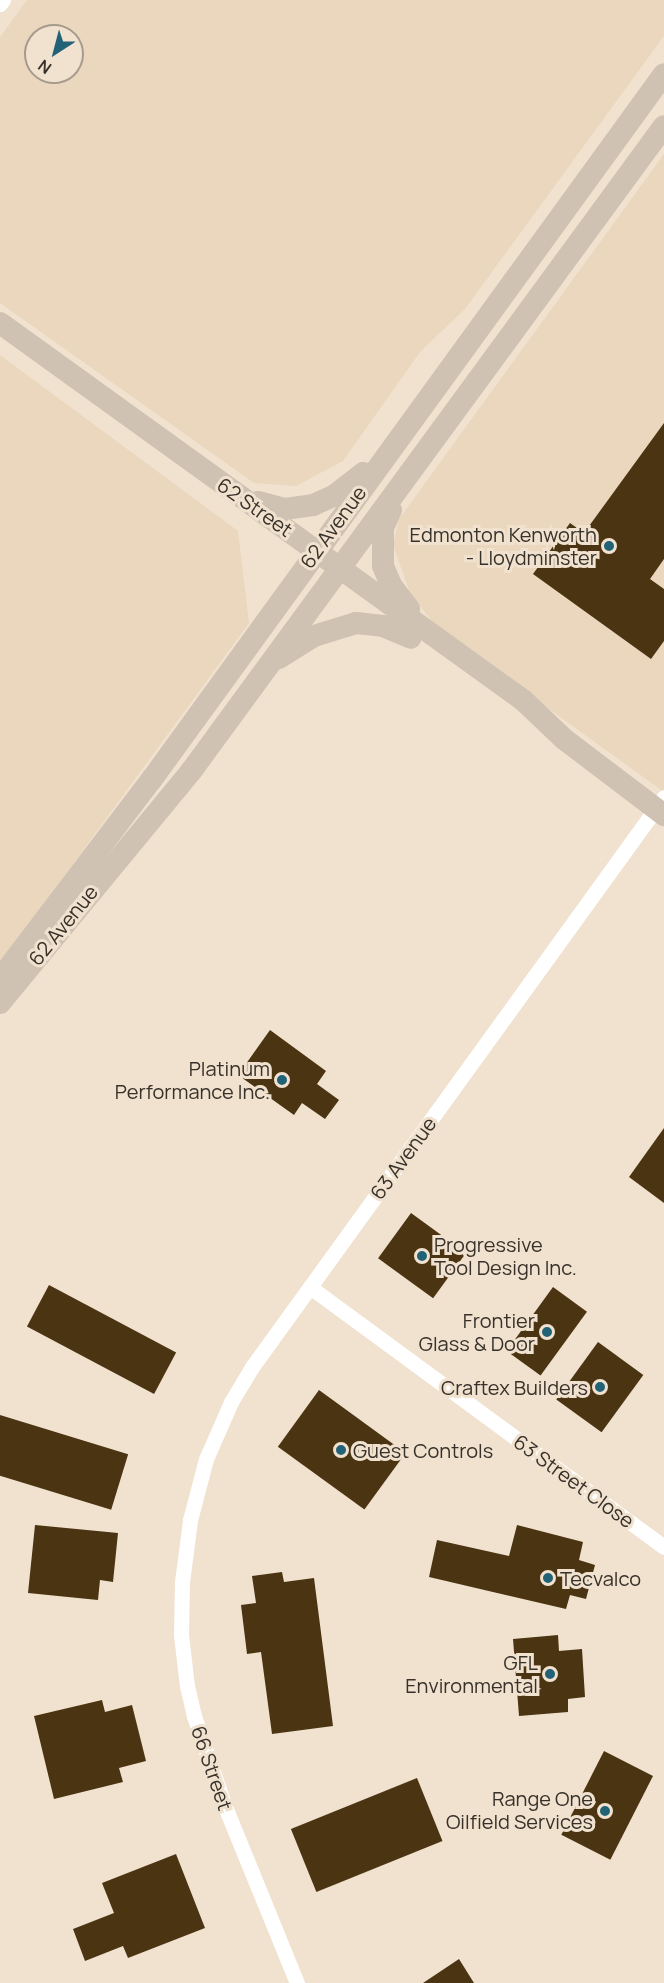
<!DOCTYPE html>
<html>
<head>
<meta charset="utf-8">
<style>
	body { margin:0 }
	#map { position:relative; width:664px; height:1983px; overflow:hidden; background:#f1e2cf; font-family:Manrope,sans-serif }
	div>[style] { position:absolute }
	.built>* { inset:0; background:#ead7be }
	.building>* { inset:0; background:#4b3412; transform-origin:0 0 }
	.minor>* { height:15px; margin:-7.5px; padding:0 7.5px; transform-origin:7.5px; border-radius:7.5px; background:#fff }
	.secondary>* { height:22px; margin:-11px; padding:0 11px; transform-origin:11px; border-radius:11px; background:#cfc2b3 }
	.dots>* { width:16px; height:16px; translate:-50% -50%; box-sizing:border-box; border:3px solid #f1e2cf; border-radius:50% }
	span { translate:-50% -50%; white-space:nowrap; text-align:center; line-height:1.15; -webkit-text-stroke:6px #f1e2cf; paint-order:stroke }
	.street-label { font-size:20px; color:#37312a }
	.poi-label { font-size:20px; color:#37312a }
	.right { translate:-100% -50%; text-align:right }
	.left { translate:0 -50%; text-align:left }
	.north { position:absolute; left:24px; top:24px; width:60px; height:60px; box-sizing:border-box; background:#f1e2cf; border:2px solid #a79b8d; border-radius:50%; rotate:216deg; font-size:16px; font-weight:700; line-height:24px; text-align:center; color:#37312a }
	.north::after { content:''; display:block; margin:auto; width:21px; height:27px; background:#226277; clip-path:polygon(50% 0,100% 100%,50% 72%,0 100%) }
</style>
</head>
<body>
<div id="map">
	<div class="built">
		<div style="clip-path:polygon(evenodd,27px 0,664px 0,664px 36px,465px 309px,420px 352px,343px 461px,296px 486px,254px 483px,0 303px,0 37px,27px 0,36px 36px,72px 36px,72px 72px,36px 72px,36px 36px)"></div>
		<div style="clip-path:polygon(664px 154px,664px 792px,438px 629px,410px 593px,393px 545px,399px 519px)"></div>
		<div style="clip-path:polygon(0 355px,238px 531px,249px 623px,0 964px)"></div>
	</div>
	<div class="building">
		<div style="clip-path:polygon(664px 423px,664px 559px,650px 579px,664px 589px,664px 641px,651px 659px,533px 574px,570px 523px,584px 533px)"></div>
		<div style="clip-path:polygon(270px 1030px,326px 1071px,317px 1084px,339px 1100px,325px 1119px,302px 1103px,294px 1115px,238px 1075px)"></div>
		<div style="clip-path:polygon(664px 1128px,664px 1203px,629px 1177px)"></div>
		<div style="left:411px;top:1213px;width:68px;height:56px;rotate:36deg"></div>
		<div style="left:49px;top:1285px;width:144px;height:47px;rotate:28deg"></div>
		<div style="left:553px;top:1287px;width:42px;height:79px;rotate:36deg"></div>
		<div style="left:598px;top:1342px;width:56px;height:71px;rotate:36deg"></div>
		<div style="left:319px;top:1390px;width:107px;height:70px;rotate:36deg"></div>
		<div style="left:0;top:1415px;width:134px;height:58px;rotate:17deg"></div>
		<div style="clip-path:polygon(35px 1525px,118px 1533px,113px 1582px,100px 1580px,98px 1600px,28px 1593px)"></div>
		<div style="clip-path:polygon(517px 1525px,583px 1542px,579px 1560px,595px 1565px,586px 1599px,570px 1595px,566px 1609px,429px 1577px,437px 1540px,509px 1556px)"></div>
		<div style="clip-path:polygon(282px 1572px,284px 1582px,314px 1578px,333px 1726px,272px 1734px,261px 1652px,247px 1654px,241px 1605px,256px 1603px,252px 1576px)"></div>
		<div style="clip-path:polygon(558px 1635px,559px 1651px,582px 1649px,585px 1697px,568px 1699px,568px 1712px,519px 1716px,513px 1639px)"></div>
		<div style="clip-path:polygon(102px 1700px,105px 1712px,132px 1705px,146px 1761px,119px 1768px,123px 1782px,54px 1799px,34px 1716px)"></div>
		<div style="left:604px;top:1751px;width:55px;height:94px;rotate:27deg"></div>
		<div style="left:417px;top:1778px;width:68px;height:136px;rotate:68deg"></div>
		<div style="clip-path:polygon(176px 1854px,205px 1928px,128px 1958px,123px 1946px,85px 1961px,73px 1929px,114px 1913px,102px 1883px)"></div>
		<div style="clip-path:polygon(459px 1959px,474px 1983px,423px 1983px)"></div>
	</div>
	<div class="minor">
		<div style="left:0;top:4px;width:5px;rotate:-53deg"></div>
		<div style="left:310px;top:1287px;width:439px;rotate:36.3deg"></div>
		<div style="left:297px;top:1983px;width:193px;rotate:-112.2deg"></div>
		<div style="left:224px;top:1804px;width:93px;rotate:-108.8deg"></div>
		<div style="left:194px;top:1716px;width:31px;rotate:-103deg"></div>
		<div style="left:187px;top:1686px;width:51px;rotate:-96.7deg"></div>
		<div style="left:181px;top:1635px;width:53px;rotate:-88.9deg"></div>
		<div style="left:182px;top:1582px;width:63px;rotate:-82.6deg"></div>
		<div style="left:190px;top:1520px;width:63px;rotate:-75.3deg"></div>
		<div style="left:206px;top:1459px;width:62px;rotate:-66.3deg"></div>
		<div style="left:231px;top:1402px;width:41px;rotate:-59deg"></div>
		<div style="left:252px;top:1367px;width:703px;rotate:-54.14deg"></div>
	</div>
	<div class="secondary">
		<div style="left:0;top:323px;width:645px;rotate:35.79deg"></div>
		<div style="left:523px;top:700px;width:57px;rotate:43.6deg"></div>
		<div style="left:564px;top:739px;width:126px;rotate:37.2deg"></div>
		<div style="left:258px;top:502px;width:28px;rotate:15deg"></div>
		<div style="left:285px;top:509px;width:28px;rotate:-8deg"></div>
		<div style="left:313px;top:505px;width:24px;rotate:-24deg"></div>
		<div style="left:335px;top:495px;width:36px;rotate:-38deg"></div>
		<div style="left:391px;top:510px;width:20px;rotate:114deg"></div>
		<div style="left:383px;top:528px;width:38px;rotate:90deg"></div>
		<div style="left:383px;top:566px;width:21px;rotate:67deg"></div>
		<div style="left:391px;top:585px;width:30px;rotate:53deg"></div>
		<div style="left:279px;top:658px;width:41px;rotate:-32.2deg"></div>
		<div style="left:314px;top:636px;width:44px;rotate:-17.2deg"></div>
		<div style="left:356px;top:623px;width:27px;rotate:6deg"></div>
		<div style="left:383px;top:626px;width:30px;rotate:23deg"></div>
		<div style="left:0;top:979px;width:251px;rotate:-52.8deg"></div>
		<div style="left:152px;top:779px;width:871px;rotate:-54.01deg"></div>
		<div style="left:0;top:1003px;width:302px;rotate:-50.5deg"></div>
		<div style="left:192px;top:770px;width:798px;rotate:-53.76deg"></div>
	</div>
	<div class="dots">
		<div style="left:609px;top:546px;background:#226277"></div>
		<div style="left:282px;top:1080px;background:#226277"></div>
		<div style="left:422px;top:1256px;background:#226277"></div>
		<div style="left:547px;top:1332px;background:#226277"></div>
		<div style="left:600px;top:1387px;background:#226277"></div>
		<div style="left:341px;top:1450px;background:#226277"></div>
		<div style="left:548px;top:1578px;background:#226277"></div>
		<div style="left:550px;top:1674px;background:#226277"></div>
		<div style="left:605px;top:1811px;background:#226277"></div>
	</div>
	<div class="street-label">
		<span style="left:255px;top:507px;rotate:35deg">62 Street</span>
		<span style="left:333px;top:527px;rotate:-54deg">62 Avenue</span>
		<span style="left:63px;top:925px;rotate:-51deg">62 Avenue</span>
		<span style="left:403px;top:1158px;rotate:-54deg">63 Avenue</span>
		<span style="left:574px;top:1481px;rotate:36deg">63 Street Close</span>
		<span style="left:212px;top:1768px;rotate:71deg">66 Street</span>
	</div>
	<div class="poi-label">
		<span class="right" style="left:597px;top:546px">Edmonton Kenworth<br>- Lloydminster</span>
		<span class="right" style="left:270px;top:1080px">Platinum<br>Performance Inc.</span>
		<span class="left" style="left:434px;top:1256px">Progressive<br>Tool Design Inc.</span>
		<span class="right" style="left:535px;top:1332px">Frontier<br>Glass &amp; Door</span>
		<span class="right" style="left:588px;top:1387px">Craftex Builders</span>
		<span class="left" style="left:353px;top:1450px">Guest Controls</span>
		<span class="left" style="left:560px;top:1578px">Tecvalco</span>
		<span class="right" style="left:538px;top:1674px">GFL<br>Environmental</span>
		<span class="right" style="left:593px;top:1810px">Range One<br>Oilfield Services</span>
	</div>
	<div class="north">N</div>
</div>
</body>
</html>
